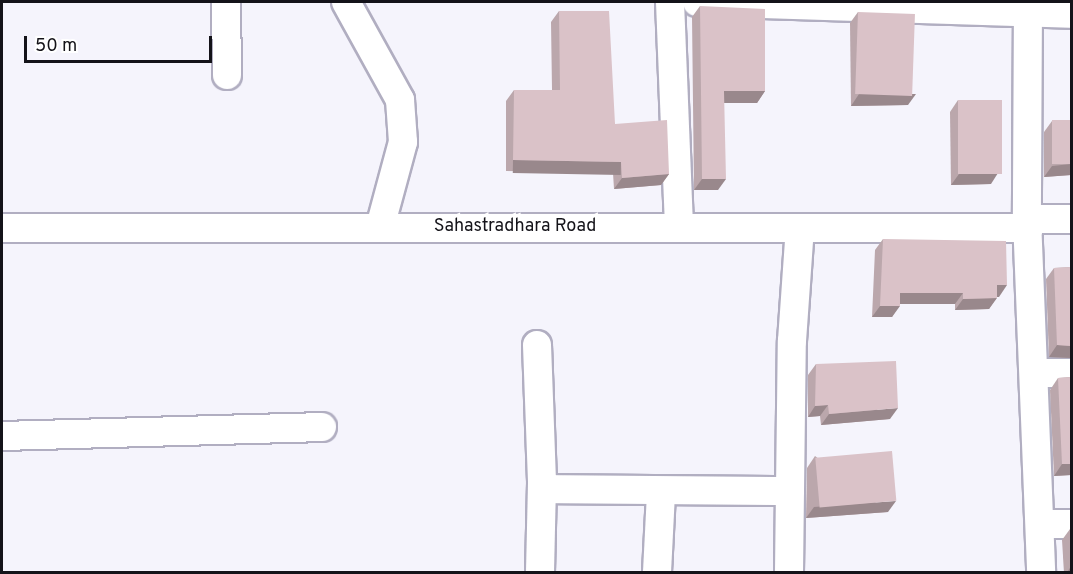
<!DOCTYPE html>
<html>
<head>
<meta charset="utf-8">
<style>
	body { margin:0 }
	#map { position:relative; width:1073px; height:574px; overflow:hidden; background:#f5f4fc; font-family:Overpass,sans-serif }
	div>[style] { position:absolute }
	.roads { filter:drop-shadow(2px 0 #b1aec1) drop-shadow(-2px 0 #b1aec1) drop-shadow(0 2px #b1aec1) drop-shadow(0 -2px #b1aec1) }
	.minor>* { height:28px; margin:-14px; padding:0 14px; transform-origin:14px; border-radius:14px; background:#fff }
	.wall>* { inset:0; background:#bba7ac }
	.shaded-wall>* { inset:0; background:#99888c; transform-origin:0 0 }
	.building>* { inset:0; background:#dac2c8; transform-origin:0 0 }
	span { translate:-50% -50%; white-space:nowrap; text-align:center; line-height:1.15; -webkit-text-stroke:6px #fff; paint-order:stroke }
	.street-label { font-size:18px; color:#141319 }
	.frame { position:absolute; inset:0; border:3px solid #141319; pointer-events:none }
	.scale { position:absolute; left:24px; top:36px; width:188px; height:27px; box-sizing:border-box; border:3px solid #141319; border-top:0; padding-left:8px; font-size:18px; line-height:21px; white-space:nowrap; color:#141319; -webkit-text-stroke:4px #fff; paint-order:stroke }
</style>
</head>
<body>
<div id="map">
	<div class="roads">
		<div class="minor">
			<div style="left:226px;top:2px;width:73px;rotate:89.2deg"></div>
			<div style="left:346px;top:2px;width:112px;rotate:61.1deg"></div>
			<div style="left:400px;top:100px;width:42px;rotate:85.9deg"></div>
			<div style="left:403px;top:142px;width:88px;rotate:105.1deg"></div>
			<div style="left:670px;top:2px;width:226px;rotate:87.7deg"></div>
			<div style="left:697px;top:2px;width:375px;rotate:1.8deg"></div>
			<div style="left:1028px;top:2px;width:217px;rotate:90.3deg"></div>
			<div style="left:1027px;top:219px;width:353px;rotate:87.7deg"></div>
			<div style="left:1027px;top:219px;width:45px"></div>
			<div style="left:2px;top:228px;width:1027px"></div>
			<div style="left:537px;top:345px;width:136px;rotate:87.9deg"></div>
			<div style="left:542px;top:481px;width:10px;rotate:53deg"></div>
			<div style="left:548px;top:489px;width:242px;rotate:0.5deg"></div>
			<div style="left:1034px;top:373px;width:38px"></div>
			<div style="left:2px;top:436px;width:320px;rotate:-1.6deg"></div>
			<div style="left:1040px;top:524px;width:32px"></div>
			<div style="left:540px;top:572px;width:91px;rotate:-88.7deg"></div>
			<div style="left:657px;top:572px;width:80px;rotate:-87.1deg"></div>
			<div style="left:789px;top:572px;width:231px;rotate:-89.3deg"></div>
			<div style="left:792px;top:341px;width:113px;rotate:-86deg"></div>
		</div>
	</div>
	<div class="wall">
		<div style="clip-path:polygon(700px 6px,765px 91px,757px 103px,724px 103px,718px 190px,694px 190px,692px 17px)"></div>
		<div style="clip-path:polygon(559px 11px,615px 124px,669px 174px,661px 185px,614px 189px,613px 173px,506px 171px,506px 101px,514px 90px,552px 90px,551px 22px)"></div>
		<div style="clip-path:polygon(858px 12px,908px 105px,851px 106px,850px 23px)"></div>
		<div style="clip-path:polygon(958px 100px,991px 184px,951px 185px,950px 112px)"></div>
		<div style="clip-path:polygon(1071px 120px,1071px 175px,1044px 177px,1044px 132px,1052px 121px)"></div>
		<div style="clip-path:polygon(883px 239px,999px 297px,997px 297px,989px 309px,955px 310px,955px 304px,900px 304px,892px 317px,872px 317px,875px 250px)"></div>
		<div style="clip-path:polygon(1071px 267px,1071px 358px,1049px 357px,1046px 279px,1054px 268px)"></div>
		<div style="clip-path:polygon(816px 364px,890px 419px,821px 425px,820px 416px,808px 417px,808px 375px)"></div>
		<div style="clip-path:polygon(1071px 377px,1071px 475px,1054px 476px,1050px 390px,1058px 378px)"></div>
		<div style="clip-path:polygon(815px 456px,888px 512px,806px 518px,807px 468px)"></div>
		<div style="clip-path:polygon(1070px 529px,1071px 529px,1071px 573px,1064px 573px,1062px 540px)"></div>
	</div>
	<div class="shaded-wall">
		<div style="clip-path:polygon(724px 91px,765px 91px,757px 103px,716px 103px)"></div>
		<div style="clip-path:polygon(859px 94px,916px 94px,908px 105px,851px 106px)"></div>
		<div style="left:513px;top:160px;width:108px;height:13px;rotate:1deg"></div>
		<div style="clip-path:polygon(1071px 164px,1071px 175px,1044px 177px,1052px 166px)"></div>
		<div style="clip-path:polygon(998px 173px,991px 184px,951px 185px,959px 174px)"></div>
		<div style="clip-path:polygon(669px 174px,661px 185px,614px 189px,622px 178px)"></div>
		<div style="clip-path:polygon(702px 179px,726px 179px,718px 190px,694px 190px)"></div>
		<div style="clip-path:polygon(997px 285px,1007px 285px,999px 297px,989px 297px)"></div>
		<div style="clip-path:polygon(900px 293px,963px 293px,955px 304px,893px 304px)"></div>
		<div style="clip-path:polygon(997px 298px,989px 309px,955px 310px,963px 299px)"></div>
		<div style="clip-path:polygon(880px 306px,900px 306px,892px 317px,872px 317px)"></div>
		<div style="clip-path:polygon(1057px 345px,1071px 346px,1071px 358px,1049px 357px)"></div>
		<div style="clip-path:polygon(828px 405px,820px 416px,808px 417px,815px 406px)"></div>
		<div style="clip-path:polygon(898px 408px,890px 419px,821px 425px,829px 414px)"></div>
		<div style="clip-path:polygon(1062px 464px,1071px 464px,1071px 475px,1054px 476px)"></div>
		<div style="clip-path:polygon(896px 501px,888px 512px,806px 518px,814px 507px)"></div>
		<div style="clip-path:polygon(1071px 566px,1071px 573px,1067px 573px)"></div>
	</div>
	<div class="building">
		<div style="clip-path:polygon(700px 6px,765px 9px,765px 91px,724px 91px,726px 179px,702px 179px)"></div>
		<div style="clip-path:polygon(559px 11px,609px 11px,615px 124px,667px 120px,669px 174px,622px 178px,621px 162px,513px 160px,514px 90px,560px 90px)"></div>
		<div style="left:858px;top:12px;width:57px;height:82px;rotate:2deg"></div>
		<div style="left:958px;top:100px;width:44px;height:74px"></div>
		<div style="left:1071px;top:120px;width:44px;height:19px;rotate:90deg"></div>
		<div style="clip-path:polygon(883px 239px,1006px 241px,1007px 285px,997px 285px,997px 298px,963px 299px,963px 293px,900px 293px,900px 306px,880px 306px)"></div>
		<div style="clip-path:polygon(1071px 267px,1071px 346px,1057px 345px,1054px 268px)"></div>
		<div style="clip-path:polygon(896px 361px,898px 408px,829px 414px,828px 405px,815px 406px,816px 364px)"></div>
		<div style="clip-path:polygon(1071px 377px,1071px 464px,1062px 464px,1058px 378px)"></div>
		<div style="left:892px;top:451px;width:50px;height:77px;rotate:85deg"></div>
		<div style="clip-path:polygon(1070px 529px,1071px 529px,1071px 563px)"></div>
	</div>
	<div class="street-label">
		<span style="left:515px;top:227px">Sahastradhara Road</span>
	</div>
	<div class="frame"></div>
	<div class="scale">50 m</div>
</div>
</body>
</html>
